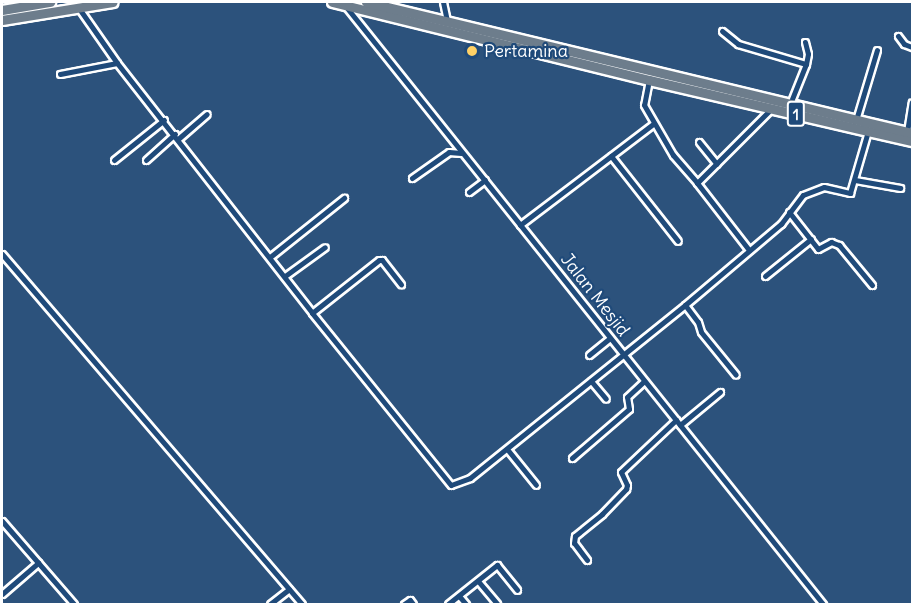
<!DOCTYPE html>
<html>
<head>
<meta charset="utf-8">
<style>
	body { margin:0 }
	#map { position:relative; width:914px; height:606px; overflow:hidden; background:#2c527c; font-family:Delius,sans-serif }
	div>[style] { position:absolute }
	.roads { filter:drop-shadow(2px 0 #fff) drop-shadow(-2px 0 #fff) drop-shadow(0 2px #fff) drop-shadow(0 -2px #fff) }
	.street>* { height:5px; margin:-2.5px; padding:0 2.5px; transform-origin:2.5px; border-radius:2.5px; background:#1f4a7a }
	.highway>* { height:9px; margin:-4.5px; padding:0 4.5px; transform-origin:4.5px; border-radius:4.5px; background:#6d7d8c }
	.dots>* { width:16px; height:16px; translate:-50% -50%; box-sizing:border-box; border:3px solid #1f4a7a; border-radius:50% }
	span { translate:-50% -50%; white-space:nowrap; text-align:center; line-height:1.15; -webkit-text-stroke:4.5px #1f4a7a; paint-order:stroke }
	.shield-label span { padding:2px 4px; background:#1f4a7a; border:2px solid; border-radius:4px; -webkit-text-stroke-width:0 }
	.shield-label { font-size:16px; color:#fff; font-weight:700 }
	.poi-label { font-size:18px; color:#fff }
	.left { translate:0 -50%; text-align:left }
	.street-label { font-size:18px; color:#fff }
	.frame { position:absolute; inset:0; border:3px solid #fff; pointer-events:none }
</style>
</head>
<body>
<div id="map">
	<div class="roads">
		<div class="street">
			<div style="left:443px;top:2px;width:19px;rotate:78deg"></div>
			<div style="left:78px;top:7px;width:68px;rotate:55.1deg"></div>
			<div style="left:117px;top:63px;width:317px;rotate:52deg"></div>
			<div style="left:312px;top:313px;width:221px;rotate:51.1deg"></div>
			<div style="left:451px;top:485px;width:20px;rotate:-20deg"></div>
			<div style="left:470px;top:478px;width:276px;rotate:-38.8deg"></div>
			<div style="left:685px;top:305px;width:126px;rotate:-40.2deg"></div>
			<div style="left:781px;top:224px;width:36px;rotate:-53deg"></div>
			<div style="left:803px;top:195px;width:22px;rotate:-21deg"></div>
			<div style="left:824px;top:187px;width:27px;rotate:13deg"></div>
			<div style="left:850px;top:193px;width:65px;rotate:-73.8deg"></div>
			<div style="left:347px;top:8px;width:763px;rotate:51.39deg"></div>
			<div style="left:722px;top:31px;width:21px;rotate:39deg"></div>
			<div style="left:738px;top:44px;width:71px;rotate:16.4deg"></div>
			<div style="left:806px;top:64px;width:43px;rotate:111.8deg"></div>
			<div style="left:898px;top:36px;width:10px;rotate:53deg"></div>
			<div style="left:904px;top:44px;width:9px;rotate:21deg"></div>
			<div style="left:805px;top:42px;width:12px;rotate:76deg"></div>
			<div style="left:808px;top:54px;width:10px;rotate:101deg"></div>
			<div style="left:60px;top:74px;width:58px;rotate:-10.9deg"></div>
			<div style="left:649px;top:80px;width:25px;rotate:101deg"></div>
			<div style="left:644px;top:105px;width:58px;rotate:59.9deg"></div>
			<div style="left:673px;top:155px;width:37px;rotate:49deg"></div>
			<div style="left:856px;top:120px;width:73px;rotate:-73.3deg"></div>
			<div style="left:907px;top:132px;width:30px;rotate:-81deg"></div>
			<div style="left:178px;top:139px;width:38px;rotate:-41deg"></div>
			<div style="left:699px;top:142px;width:28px;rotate:51deg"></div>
			<div style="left:611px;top:156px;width:108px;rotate:51.8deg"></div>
			<div style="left:114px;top:160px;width:64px;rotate:-38.7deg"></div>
			<div style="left:146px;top:160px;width:39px;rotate:-42deg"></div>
			<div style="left:412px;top:178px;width:45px;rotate:-35.1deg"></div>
			<div style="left:449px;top:152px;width:12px;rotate:5deg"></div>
			<div style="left:855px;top:180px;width:46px;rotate:10.1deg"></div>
			<div style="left:469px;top:192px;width:20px;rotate:-37deg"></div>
			<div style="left:789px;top:212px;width:47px;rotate:51.9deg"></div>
			<div style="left:818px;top:249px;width:15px;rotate:-28deg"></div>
			<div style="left:831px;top:242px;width:9px;rotate:21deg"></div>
			<div style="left:839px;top:245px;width:52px;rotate:50.5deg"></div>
			<div style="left:520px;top:225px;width:167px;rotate:-37.2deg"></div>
			<div style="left:749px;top:250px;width:85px;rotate:-127.8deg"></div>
			<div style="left:697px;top:183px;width:105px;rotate:-45deg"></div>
			<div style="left:2px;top:254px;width:461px;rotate:49.4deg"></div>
			<div style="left:270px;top:257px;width:95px;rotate:-38.6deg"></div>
			<div style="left:285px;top:276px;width:49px;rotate:-35.9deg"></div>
			<div style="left:765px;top:276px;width:59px;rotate:-38.8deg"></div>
			<div style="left:685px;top:305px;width:21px;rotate:53deg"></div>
			<div style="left:698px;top:322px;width:10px;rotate:73deg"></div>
			<div style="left:701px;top:332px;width:55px;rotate:50.9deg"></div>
			<div style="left:312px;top:313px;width:85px;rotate:-38.3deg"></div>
			<div style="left:379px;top:260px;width:3px"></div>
			<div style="left:382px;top:260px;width:31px;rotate:52deg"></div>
			<div style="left:589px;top:355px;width:27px;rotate:-39deg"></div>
			<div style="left:591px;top:381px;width:23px;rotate:50deg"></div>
			<div style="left:680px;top:425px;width:52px;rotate:-39.5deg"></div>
			<div style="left:507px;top:449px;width:46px;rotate:51.1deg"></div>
			<div style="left:572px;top:458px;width:75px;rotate:-40.7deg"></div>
			<div style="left:629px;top:409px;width:12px;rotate:-99deg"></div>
			<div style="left:627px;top:397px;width:23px;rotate:-43deg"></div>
			<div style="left:2px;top:521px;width:110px;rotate:49.1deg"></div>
			<div style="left:587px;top:560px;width:21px;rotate:-127deg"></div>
			<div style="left:574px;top:543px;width:7px;rotate:-82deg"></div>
			<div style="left:575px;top:536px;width:35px;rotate:-39deg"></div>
			<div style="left:602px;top:514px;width:35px;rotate:-46deg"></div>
			<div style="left:626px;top:489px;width:4px;rotate:-76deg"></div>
			<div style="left:627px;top:485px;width:14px;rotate:-115deg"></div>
			<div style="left:621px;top:472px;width:76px;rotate:-43.4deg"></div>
			<div style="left:478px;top:581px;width:30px;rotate:50deg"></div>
			<div style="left:2px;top:594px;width:48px;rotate:-40.7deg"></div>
			<div style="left:459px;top:596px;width:11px;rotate:49deg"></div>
			<div style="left:270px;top:604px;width:24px;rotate:-38deg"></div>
			<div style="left:404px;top:604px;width:7px;rotate:-34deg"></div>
			<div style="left:410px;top:600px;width:5px;rotate:53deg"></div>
			<div style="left:448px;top:604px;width:63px;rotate:-38.5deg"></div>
			<div style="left:497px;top:565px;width:32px;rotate:51deg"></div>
		</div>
		<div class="highway">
			<div style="left:332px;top:2px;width:326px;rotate:13.8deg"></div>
			<div style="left:649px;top:80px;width:270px;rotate:13.1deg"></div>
			<div style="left:366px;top:2px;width:561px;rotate:13.49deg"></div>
			<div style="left:2px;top:10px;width:49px;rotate:-9.5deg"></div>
			<div style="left:2px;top:20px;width:112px;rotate:-9.2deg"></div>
		</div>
	</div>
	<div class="dots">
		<div style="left:472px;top:51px;background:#ffd166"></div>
	</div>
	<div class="shield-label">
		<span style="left:796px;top:114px">1</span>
	</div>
	<div class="poi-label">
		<span class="left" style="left:484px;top:51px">Pertamina</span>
	</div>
	<div class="street-label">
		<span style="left:595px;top:295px;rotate:52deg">Jalan Mesjid</span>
	</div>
	<div class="frame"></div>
</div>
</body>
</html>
